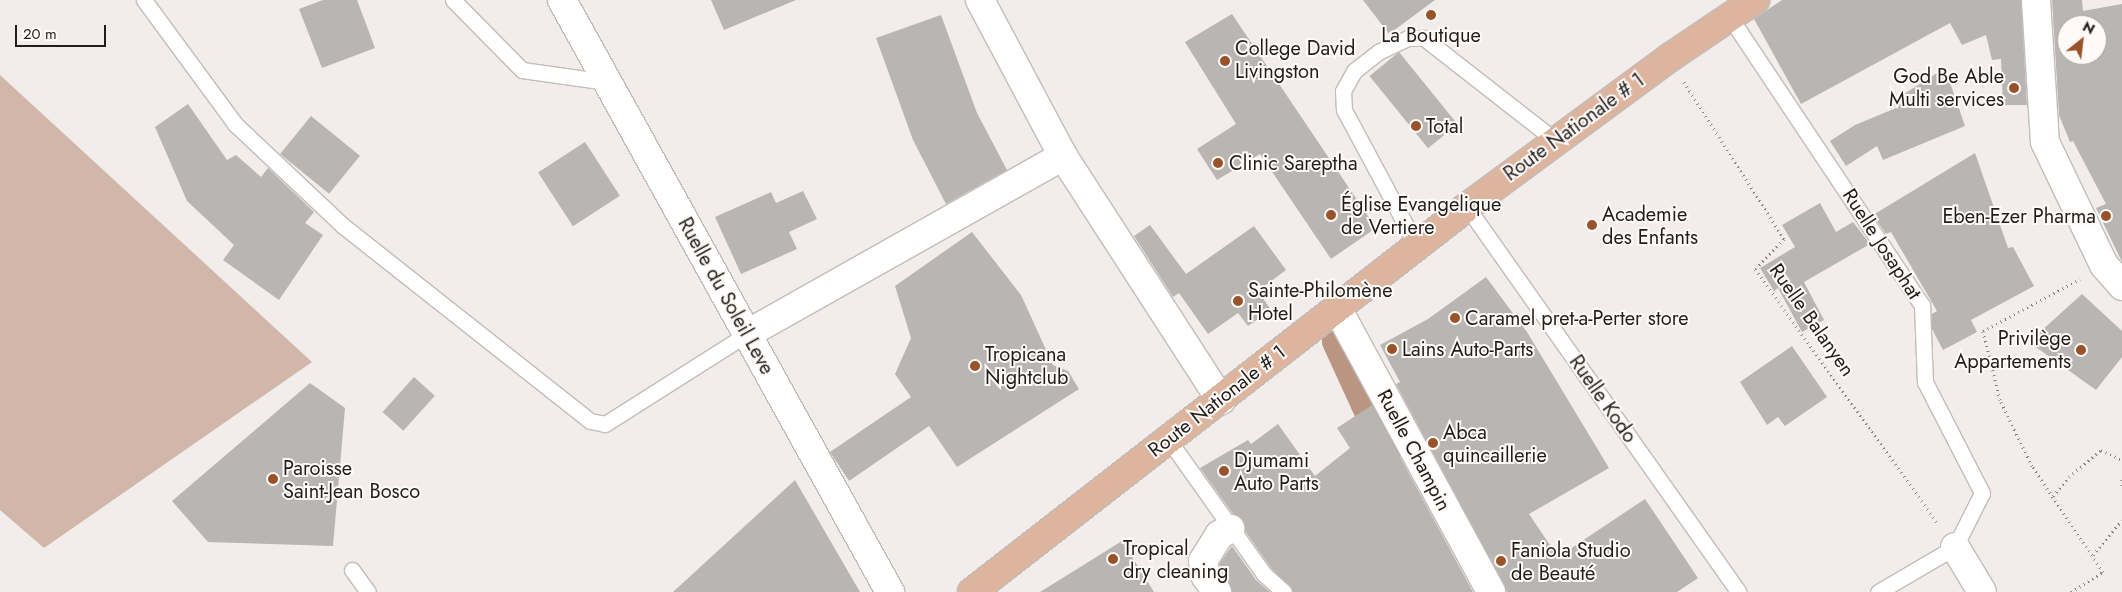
<!DOCTYPE html>
<html>
<head>
<meta charset="utf-8">
<style>
	body { margin:0 }
	#map { position:relative; width:2122px; height:592px; overflow:hidden; background:#f2edeb; font-family:Jost,sans-serif }
	div>[style] { position:absolute }
	.green>* { inset:0; background:#d0b7aa }
	.canal>* { height:32px; margin:-16px; padding:0 16px; transform-origin:16px; border-radius:16px; background:#ba9581 }
	.building>* { inset:0; background:#b9b5b3; transform-origin:0 0 }
	.path>* { height:3px; margin-top:-1.5px; transform-origin:0; background:repeating-linear-gradient(90deg,#868382 0 1px,transparent 0 5px) }
	.roads { filter:drop-shadow(1px 0 #c2bdbb) drop-shadow(-1px 0 #c2bdbb) drop-shadow(0 1px #c2bdbb) drop-shadow(0 -1px #c2bdbb) }
	.service>* { height:15px; margin:-7.5px; padding:0 7.5px; transform-origin:7.5px; border-radius:7.5px; background:#fff }
	.minor>* { height:28px; margin:-14px; padding:0 14px; transform-origin:14px; border-radius:14px; background:#fff }
	.primary>* { height:28px; margin:-14px; padding:0 14px; transform-origin:14px; border-radius:14px; background:#ddb59e }
	.dots>* { width:14px; height:14px; translate:-50% -50%; box-sizing:border-box; border:2px solid #fffaf8; border-radius:50% }
	span { translate:-50% -50%; white-space:nowrap; text-align:center; line-height:1.15; -webkit-text-stroke:4px #fffaf8; paint-order:stroke }
	.poi-label { font-size:20px; color:#1f1e1d }
	.left { translate:0 -50%; text-align:left }
	.right { translate:-100% -50%; text-align:right }
	.street-label { font-size:20px; color:#1f1e1d }
	.north { position:absolute; left:2057px; top:15px; width:50px; height:50px; box-sizing:border-box; background:#fffaf8; border:1px solid #a5a2a0; border-radius:50%; rotate:29deg; font-size:14px; font-weight:700; line-height:20px; text-align:center; color:#1f1e1d }
	.north::after { content:''; display:block; margin:auto; width:18px; height:22px; background:#99532a; clip-path:polygon(50% 0,100% 100%,50% 72%,0 100%) }
	.scale { position:absolute; left:15px; top:25px; width:91px; height:22px; box-sizing:border-box; border:2px solid #1f1e1d; border-top:0; padding-left:6px; font-size:15px; line-height:18px; white-space:nowrap; color:#1f1e1d; -webkit-text-stroke:4px #fffaf8; paint-order:stroke }
</style>
</head>
<body>
<div id="map">
	<div class="green">
		<div style="clip-path:polygon(0 75px,312px 362px,44px 548px,0 510px)"></div>
	</div>
	<div class="canal">
		<div style="left:1338px;top:341px;width:118px;rotate:65.4deg"></div>
	</div>
	<div class="building">
		<div style="clip-path:polygon(323px 0,357px 0,375px 48px,322px 68px,299px 9px)"></div>
		<div style="clip-path:polygon(711px 0,796px 0,724px 30px)"></div>
		<div style="clip-path:polygon(1363px 0,1435px 0,1389px 34px)"></div>
		<div style="clip-path:polygon(1782px 0,2021px 0,2027px 105px,2003px 105px,2001px 59px,1992px 60px,1986px 35px,1962px 45px,1950px 23px,1801px 104px,1754px 19px)"></div>
		<div style="clip-path:polygon(evenodd,2052px 0,2082px 0,2083px 11px,2122px 4px,2122px 262px,2096px 208px,2106px 204px,2073px 141px,2070px 142px,2059px 115px,2052px 0,2067px 25px,2097px 25px,2097px 55px,2067px 55px,2067px 25px)"></div>
		<div style="clip-path:polygon(1232px 14px,1376px 228px,1331px 259px,1260px 154px,1217px 180px,1197px 149px,1236px 124px,1185px 42px)"></div>
		<div style="clip-path:polygon(941px 15px,977px 113px,1007px 170px,946px 204px,913px 140px,876px 38px)"></div>
		<div style="left:1399px;top:52px;width:93px;height:38px;rotate:51deg"></div>
		<div style="clip-path:polygon(1945px 68px,1965px 126px,1883px 160px,1877px 146px,1846px 166px,1830px 141px,1855px 125px,1896px 108px,1893px 101px)"></div>
		<div style="clip-path:polygon(188px 104px,227px 160px,236px 155px,261px 177px,268px 168px,314px 212px,305px 223px,323px 235px,279px 300px,223px 260px,234px 245px,187px 201px,155px 127px)"></div>
		<div style="left:311px;top:116px;width:63px;height:49px;rotate:39deg"></div>
		<div style="left:585px;top:142px;width:64px;height:56px;rotate:57deg"></div>
		<div style="clip-path:polygon(1975px 153px,2008px 248px,2013px 247px,2034px 286px,1971px 320px,1977px 332px,1943px 350px,1932px 329px,1932px 314px,1937px 311px,1891px 232px,1886px 234px,1873px 215px)"></div>
		<div style="clip-path:polygon(803px 191px,817px 219px,789px 232px,797px 249px,741px 274px,715px 217px,771px 192px,776px 203px)"></div>
		<div style="clip-path:polygon(1820px 203px,1836px 232px,1853px 222px,1870px 244px,1804px 282px,1824px 320px,1802px 332px,1778px 288px,1774px 291px,1760px 268px,1795px 247px,1782px 225px)"></div>
		<div style="clip-path:polygon(1150px 225px,1186px 274px,1254px 226px,1286px 270px,1258px 291px,1271px 310px,1248px 326px,1238px 313px,1208px 334px,1179px 293px,1173px 297px,1134px 236px)"></div>
		<div style="clip-path:polygon(972px 232px,1021px 295px,1053px 365px,1068px 371px,1079px 389px,957px 467px,929px 426px,849px 481px,830px 452px,911px 397px,895px 374px,911px 338px,895px 286px)"></div>
		<div style="clip-path:polygon(1486px 277px,1527px 332px,1609px 468px,1529px 514px,1558px 557px,1645px 499px,1698px 578px,1677px 592px,1507px 592px,1396px 384px,1400px 382px,1380px 345px,1428px 319px)"></div>
		<div style="clip-path:polygon(2082px 294px,2122px 331px,2122px 357px,2096px 390px,2029px 342px)"></div>
		<div style="clip-path:polygon(1792px 346px,1827px 397px,1785px 426px,1778px 417px,1767px 425px,1740px 382px)"></div>
		<div style="left:414px;top:377px;width:28px;height:47px;rotate:42deg"></div>
		<div style="clip-path:polygon(310px 383px,345px 408px,333px 546px,208px 542px,172px 501px)"></div>
		<div style="clip-path:polygon(1372px 405px,1473px 592px,1293px 592px,1271px 568px,1245px 531px,1243px 521px,1233px 514px,1200px 468px,1248px 440px,1251px 444px,1278px 424px,1315px 476px,1350px 448px,1337px 428px)"></div>
		<div style="clip-path:polygon(795px 480px,860px 592px,673px 592px)"></div>
		<div style="clip-path:polygon(1122px 541px,1154px 592px,1040px 592px)"></div>
		<div style="clip-path:polygon(1232px 546px,1256px 580px,1270px 592px,1232px 592px,1219px 564px)"></div>
	</div>
	<div class="path">
		<div style="left:1684px;top:82px;width:186px;rotate:57.5deg"></div>
		<div style="left:1784px;top:239px;width:42px;rotate:134deg"></div>
		<div style="left:1755px;top:269px;width:315px;rotate:54.3deg"></div>
		<div style="left:2122px;top:479px;width:8px;rotate:90deg"></div>
		<div style="left:2053px;top:496px;width:25px;rotate:-50deg"></div>
		<div style="left:2069px;top:477px;width:42px;rotate:-40.2deg"></div>
		<div style="left:2101px;top:450px;width:23px;rotate:25deg"></div>
		<div style="left:2093px;top:555px;width:45px;rotate:-50.4deg"></div>
		<div style="left:2071px;top:592px;width:38px;rotate:-32deg"></div>
		<div style="left:2103px;top:572px;width:128px;rotate:-123.8deg"></div>
		<div style="left:2032px;top:466px;width:73px;rotate:-115.9deg"></div>
		<div style="left:2000px;top:400px;width:71px;rotate:-103.8deg"></div>
		<div style="left:1983px;top:331px;width:110px;rotate:-28.2deg"></div>
	</div>
	<div class="roads">
		<div class="service">
			<div style="left:144px;top:0;width:154px;rotate:53.7deg"></div>
			<div style="left:235px;top:124px;width:147px;rotate:43.3deg"></div>
			<div style="left:342px;top:225px;width:316px;rotate:38.3deg"></div>
			<div style="left:590px;top:421px;width:15px;rotate:11deg"></div>
			<div style="left:605px;top:424px;width:168px;rotate:-32.4deg"></div>
			<div style="left:453px;top:0;width:98px;rotate:45.4deg"></div>
			<div style="left:522px;top:70px;width:86px;rotate:8deg"></div>
			<div style="left:1729px;top:16px;width:348px;rotate:56.3deg"></div>
			<div style="left:1922px;top:305px;width:77px;rotate:87.8deg"></div>
			<div style="left:1925px;top:382px;width:125px;rotate:62.8deg"></div>
			<div style="left:1982px;top:493px;width:60px;rotate:116.6deg"></div>
			<div style="left:1955px;top:547px;width:89px;rotate:149.7deg"></div>
			<div style="left:1467px;top:207px;width:471px;rotate:54.8deg"></div>
			<div style="left:1417px;top:246px;width:154px;rotate:-118.2deg"></div>
			<div style="left:1344px;top:110px;width:19px;rotate:-93deg"></div>
			<div style="left:1343px;top:91px;width:23px;rotate:-61deg"></div>
			<div style="left:1354px;top:71px;width:31px;rotate:-38deg"></div>
			<div style="left:1378px;top:52px;width:33px;rotate:-25deg"></div>
			<div style="left:1408px;top:38px;width:16px"></div>
			<div style="left:1424px;top:38px;width:167px;rotate:38deg"></div>
			<div style="left:1168px;top:439px;width:166px;rotate:54.6deg"></div>
			<div style="left:1264px;top:574px;width:27px;rotate:42deg"></div>
			<div style="left:352px;top:570px;width:27px;rotate:54deg"></div>
		</div>
		<div class="minor">
			<div style="left:562px;top:0;width:677px;rotate:61.01deg"></div>
			<div style="left:980px;top:0;width:177px;rotate:62deg"></div>
			<div style="left:1063px;top:156px;width:291px;rotate:57.1deg"></div>
			<div style="left:2036px;top:0;width:142px;rotate:86.4deg"></div>
			<div style="left:2045px;top:142px;width:136px;rotate:64.4deg"></div>
			<div style="left:2104px;top:265px;width:28px;rotate:49deg"></div>
			<div style="left:1337px;top:308px;width:323px;rotate:61.5deg"></div>
			<div style="left:747px;top:334px;width:363px;rotate:-29.4deg"></div>
			<div style="left:1955px;top:547px;width:52px;rotate:59deg"></div>
			<div style="left:1217px;top:592px;width:19px;rotate:-126deg"></div>
			<div style="left:1206px;top:577px;width:16px;rotate:-101deg"></div>
			<div style="left:1203px;top:561px;width:31px;rotate:-58deg"></div>
			<div style="left:1219px;top:535px;width:13px;rotate:-29deg"></div>
		</div>
		<div class="primary">
			<div style="left:972px;top:592px;width:627px;rotate:-37.87deg"></div>
			<div style="left:1467px;top:207px;width:251px;rotate:-36.4deg"></div>
			<div style="left:1669px;top:58px;width:104px;rotate:-34deg"></div>
		</div>
	</div>
	<div class="dots">
		<div style="left:1431px;top:15px;background:#99532a"></div>
		<div style="left:1225px;top:61px;background:#99532a"></div>
		<div style="left:2014px;top:88px;background:#99532a"></div>
		<div style="left:1416px;top:126px;background:#99532a"></div>
		<div style="left:1218px;top:163px;background:#99532a"></div>
		<div style="left:1331px;top:215px;background:#99532a"></div>
		<div style="left:2106px;top:216px;background:#99532a"></div>
		<div style="left:1592px;top:225px;background:#99532a"></div>
		<div style="left:1238px;top:301px;background:#99532a"></div>
		<div style="left:1455px;top:318px;background:#99532a"></div>
		<div style="left:1392px;top:349px;background:#99532a"></div>
		<div style="left:2081px;top:350px;background:#99532a"></div>
		<div style="left:975px;top:366px;background:#99532a"></div>
		<div style="left:1433px;top:443px;background:#99532a"></div>
		<div style="left:1224px;top:471px;background:#99532a"></div>
		<div style="left:273px;top:479px;background:#99532a"></div>
		<div style="left:1113px;top:559px;background:#99532a"></div>
		<div style="left:1501px;top:561px;background:#99532a"></div>
	</div>
	<div class="poi-label">
		<span style="left:1431px;top:35px">La Boutique</span>
		<span class="left" style="left:1235px;top:60px">College David<br>Livingston</span>
		<span class="right" style="left:2004px;top:88px">God Be Able<br>Multi services</span>
		<span class="left" style="left:1426px;top:126px">Total</span>
		<span class="left" style="left:1229px;top:163px">Clinic Sareptha</span>
		<span class="left" style="left:1341px;top:216px">Église Evangelique<br>de Vertiere</span>
		<span class="left" style="left:1602px;top:226px">Academie<br>des Enfants</span>
		<span class="right" style="left:2096px;top:216px">Eben-Ezer Pharma</span>
		<span class="left" style="left:1248px;top:302px">Sainte-Philomène<br>Hotel</span>
		<span class="left" style="left:1465px;top:318px">Caramel pret-a-Perter store</span>
		<span class="right" style="left:2071px;top:350px">Privilège<br>Appartements</span>
		<span class="left" style="left:1402px;top:349px">Lains Auto-Parts</span>
		<span class="left" style="left:985px;top:366px">Tropicana<br>Nightclub</span>
		<span class="left" style="left:1443px;top:444px">Abca<br>quincaillerie</span>
		<span class="left" style="left:1234px;top:472px">Djumami<br>Auto Parts</span>
		<span class="left" style="left:283px;top:480px">Paroisse<br>Saint-Jean Bosco</span>
		<span class="left" style="left:1123px;top:560px">Tropical<br>dry cleaning</span>
		<span class="left" style="left:1511px;top:562px">Faniola Studio<br>de Beauté</span>
	</div>
	<div class="street-label">
		<span style="left:1574px;top:127px;rotate:-36deg">Route Nationale # 1</span>
		<span style="left:1882px;top:244px;rotate:57deg">Ruelle Josaphat</span>
		<span style="left:726px;top:296px;rotate:61deg">Ruelle du Soleil Leve</span>
		<span style="left:1812px;top:320px;rotate:55deg">Ruelle Balanyen</span>
		<span style="left:1603px;top:399px;rotate:55deg">Ruelle Kodo</span>
		<span style="left:1217px;top:401px;rotate:-38deg">Route Nationale # 1</span>
		<span style="left:1414px;top:450px;rotate:62deg">Ruelle Champin</span>
	</div>
	<div class="north">N</div>
	<div class="scale">20 m</div>
</div>
</body>
</html>
